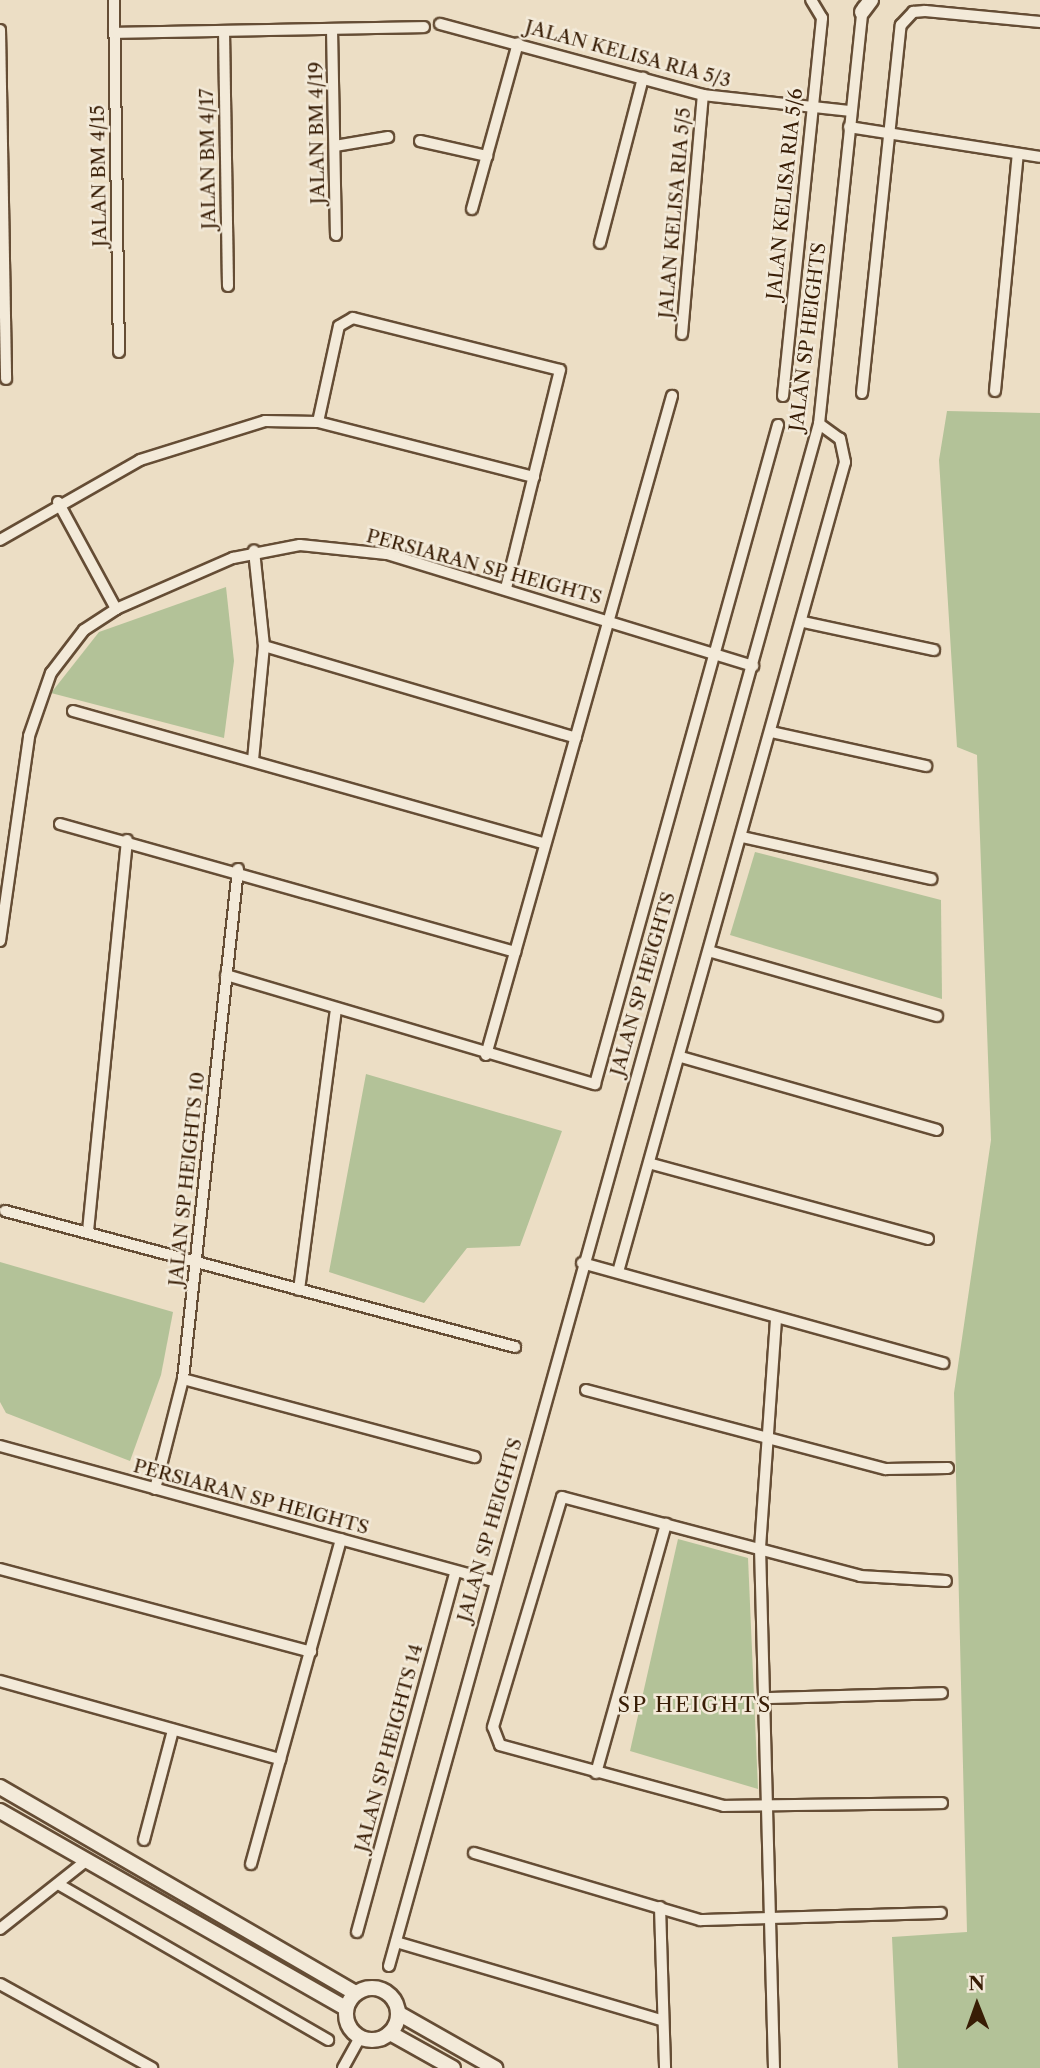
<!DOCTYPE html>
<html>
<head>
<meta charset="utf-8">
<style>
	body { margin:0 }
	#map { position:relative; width:1040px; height:2068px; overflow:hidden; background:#ecdec5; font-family:"Libre Caslon Text",serif }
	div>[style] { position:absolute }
	.green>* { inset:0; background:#b3c298 }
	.roads { filter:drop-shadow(2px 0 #654d35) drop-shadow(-2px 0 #654d35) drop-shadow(0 2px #654d35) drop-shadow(0 -2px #654d35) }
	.street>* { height:10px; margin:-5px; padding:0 5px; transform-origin:5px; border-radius:5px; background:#f3ead9 }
	.secondary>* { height:14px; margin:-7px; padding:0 7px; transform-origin:7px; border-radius:7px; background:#f3ead9 }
	.secondary>.ring { margin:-7px; padding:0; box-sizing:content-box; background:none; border:14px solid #f3ead9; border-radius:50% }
	span { translate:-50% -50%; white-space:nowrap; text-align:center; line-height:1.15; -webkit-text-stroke:5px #f3ead9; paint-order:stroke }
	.street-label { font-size:19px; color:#381d05 }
	.neighbourhood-label { font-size:21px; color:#381d05; letter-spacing:2px }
	.north { position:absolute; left:942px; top:1970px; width:70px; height:70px; -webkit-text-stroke:5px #f3ead9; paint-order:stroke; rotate:359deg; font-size:19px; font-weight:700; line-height:28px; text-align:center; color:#381d05 }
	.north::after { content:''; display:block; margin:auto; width:24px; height:32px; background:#381d05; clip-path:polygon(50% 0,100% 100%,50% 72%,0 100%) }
</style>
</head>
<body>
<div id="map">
	<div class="green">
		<div style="clip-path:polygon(947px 411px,1040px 413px,1040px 2068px,898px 2068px,892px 1937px,967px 1932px,954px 1393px,991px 1140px,977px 755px,957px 747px,939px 460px)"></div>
		<div style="clip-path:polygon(226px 587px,234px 661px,224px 738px,51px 693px,99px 632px)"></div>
		<div style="clip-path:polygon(755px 852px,941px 900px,942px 999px,730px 935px)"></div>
		<div style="clip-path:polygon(366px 1074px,562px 1131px,520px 1246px,467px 1248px,424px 1303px,329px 1272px)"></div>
		<div style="clip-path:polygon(0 1262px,173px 1312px,161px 1375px,130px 1461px,6px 1413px,0 1402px)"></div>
		<div style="clip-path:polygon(678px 1539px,748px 1558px,758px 1789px,630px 1751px)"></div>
	</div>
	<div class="roads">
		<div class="street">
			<div style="left:114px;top:0;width:352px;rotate:89.2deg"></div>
			<div style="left:440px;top:24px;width:272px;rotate:15.1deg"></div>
			<div style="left:703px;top:95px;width:149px;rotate:6.2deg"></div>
			<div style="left:332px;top:29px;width:206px;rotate:88.9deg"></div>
			<div style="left:0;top:30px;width:349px;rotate:89deg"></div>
			<div style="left:224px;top:31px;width:255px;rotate:89.1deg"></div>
			<div style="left:114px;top:33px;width:310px;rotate:-1.1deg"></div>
			<div style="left:849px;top:127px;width:193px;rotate:8.9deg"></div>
			<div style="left:420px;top:141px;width:69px;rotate:12.6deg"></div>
			<div style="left:335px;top:146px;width:54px;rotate:-9.6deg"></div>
			<div style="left:472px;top:209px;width:172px;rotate:-74.5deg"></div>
			<div style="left:600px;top:243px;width:171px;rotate:-75.4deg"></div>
			<div style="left:682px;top:334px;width:240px;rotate:-85deg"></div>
			<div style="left:995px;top:391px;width:238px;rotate:-84.5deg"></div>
			<div style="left:862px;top:393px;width:370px;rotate:-84deg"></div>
			<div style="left:901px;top:25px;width:18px;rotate:-47deg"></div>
			<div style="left:913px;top:12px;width:12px;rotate:-5deg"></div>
			<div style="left:925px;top:11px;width:116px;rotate:5.5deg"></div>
			<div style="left:783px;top:396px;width:380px;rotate:-84.1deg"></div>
			<div style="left:822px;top:18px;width:21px;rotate:-121deg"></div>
			<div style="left:318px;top:422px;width:98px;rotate:-77.7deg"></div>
			<div style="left:339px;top:326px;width:16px;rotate:-30deg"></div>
			<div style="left:353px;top:318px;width:213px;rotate:14.1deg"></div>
			<div style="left:560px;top:370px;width:226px;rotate:103.9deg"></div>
			<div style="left:58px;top:502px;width:122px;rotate:61.5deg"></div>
			<div style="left:0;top:540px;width:161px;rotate:-29.7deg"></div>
			<div style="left:140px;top:460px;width:131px;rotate:-17.3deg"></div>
			<div style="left:265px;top:421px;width:53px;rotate:1.1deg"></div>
			<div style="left:318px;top:422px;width:223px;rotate:14.3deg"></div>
			<div style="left:803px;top:622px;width:134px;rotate:12.1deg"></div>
			<div style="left:264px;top:646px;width:325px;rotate:16.4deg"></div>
			<div style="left:73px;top:711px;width:490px;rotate:15.7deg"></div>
			<div style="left:771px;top:732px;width:159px;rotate:12.4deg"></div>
			<div style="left:253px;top:760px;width:115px;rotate:-84.5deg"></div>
			<div style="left:264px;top:646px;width:96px;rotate:-96deg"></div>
			<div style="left:60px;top:824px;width:473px;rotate:15.7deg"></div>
			<div style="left:742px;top:837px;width:194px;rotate:12.5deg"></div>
			<div style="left:0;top:941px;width:207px;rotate:-81.9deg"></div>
			<div style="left:29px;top:736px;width:67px;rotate:-70.8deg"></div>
			<div style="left:51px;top:673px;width:54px;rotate:-52.5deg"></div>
			<div style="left:84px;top:630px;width:38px;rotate:-33deg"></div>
			<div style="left:116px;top:609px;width:128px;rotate:-23.6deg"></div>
			<div style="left:233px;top:558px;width:68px;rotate:-11deg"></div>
			<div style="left:300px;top:545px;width:87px;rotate:5.9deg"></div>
			<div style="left:387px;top:554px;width:383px;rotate:17deg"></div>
			<div style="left:712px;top:952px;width:234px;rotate:15.9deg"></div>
			<div style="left:226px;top:975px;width:385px;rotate:16.5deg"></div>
			<div style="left:595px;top:1084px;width:684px;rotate:-74.48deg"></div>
			<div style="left:486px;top:1055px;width:685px;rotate:-74.24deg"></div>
			<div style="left:681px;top:1057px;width:266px;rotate:15.9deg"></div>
			<div style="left:652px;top:1164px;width:286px;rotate:15.2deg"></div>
			<div style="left:5px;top:1211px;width:528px;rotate:14.93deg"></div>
			<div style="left:88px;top:1231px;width:393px;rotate:-84.3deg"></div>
			<div style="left:582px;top:1263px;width:375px;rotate:15.5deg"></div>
			<div style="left:618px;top:1272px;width:841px;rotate:-74.34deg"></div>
			<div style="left:845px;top:462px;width:24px;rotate:-102deg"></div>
			<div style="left:840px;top:439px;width:26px;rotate:-144deg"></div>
			<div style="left:299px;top:1290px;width:284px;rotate:-82.5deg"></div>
			<div style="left:183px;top:1379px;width:302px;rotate:15deg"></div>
			<div style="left:586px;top:1390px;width:310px;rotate:14.8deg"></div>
			<div style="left:886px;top:1469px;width:62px;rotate:-0.9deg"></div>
			<div style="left:0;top:1446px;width:511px;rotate:15.31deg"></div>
			<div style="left:155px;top:1489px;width:114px;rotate:-75.7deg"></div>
			<div style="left:183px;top:1379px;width:513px;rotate:-83.84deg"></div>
			<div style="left:0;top:1569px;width:322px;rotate:14.9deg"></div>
			<div style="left:0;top:1681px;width:291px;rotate:15.6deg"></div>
			<div style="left:766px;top:1698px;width:176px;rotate:-1.6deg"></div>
			<div style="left:596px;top:1773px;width:259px;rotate:-74.3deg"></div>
			<div style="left:942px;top:1803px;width:218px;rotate:179.2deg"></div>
			<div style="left:724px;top:1806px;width:232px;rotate:-164.8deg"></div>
			<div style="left:500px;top:1745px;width:19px;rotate:-111deg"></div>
			<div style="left:493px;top:1727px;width:240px;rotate:-73.3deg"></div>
			<div style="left:562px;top:1497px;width:308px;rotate:14.8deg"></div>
			<div style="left:860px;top:1576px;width:86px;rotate:3.3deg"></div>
			<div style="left:144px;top:1840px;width:114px;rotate:-75.2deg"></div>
			<div style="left:474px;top:1853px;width:236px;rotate:16.5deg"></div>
			<div style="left:700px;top:1920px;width:241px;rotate:-1.7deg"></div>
			<div style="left:251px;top:1864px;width:337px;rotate:-74.5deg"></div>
			<div style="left:58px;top:1884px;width:312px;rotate:30deg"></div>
			<div style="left:660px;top:1907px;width:161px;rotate:88.2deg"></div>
			<div style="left:0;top:1929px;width:111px;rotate:-38.4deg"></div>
			<div style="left:357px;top:1932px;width:372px;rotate:-74.7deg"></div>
			<div style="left:396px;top:1942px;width:276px;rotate:16.4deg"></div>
			<div style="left:389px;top:1966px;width:1601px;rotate:-74.42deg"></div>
			<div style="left:819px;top:424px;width:419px;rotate:-84deg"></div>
			<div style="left:0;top:1984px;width:174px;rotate:28.9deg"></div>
			<div style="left:343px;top:2068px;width:35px;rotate:-61deg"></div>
			<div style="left:774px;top:2068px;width:520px;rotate:-91.54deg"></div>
			<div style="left:760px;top:1548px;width:231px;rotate:-86deg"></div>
		</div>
		<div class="secondary">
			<div style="left:862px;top:12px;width:15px;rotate:-53deg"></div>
			<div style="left:0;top:1787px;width:410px;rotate:30.1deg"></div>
			<div style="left:0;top:1811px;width:398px;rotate:29.7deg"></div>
			<div class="ring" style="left:346px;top:1988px;width:38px;height:38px"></div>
			<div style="left:398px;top:2013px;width:112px;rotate:29.6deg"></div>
			<div style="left:390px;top:2033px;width:72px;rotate:29.1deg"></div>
		</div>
	</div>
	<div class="street-label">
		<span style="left:628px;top:54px;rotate:15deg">JALAN KELISA RIA 5/3</span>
		<span style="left:317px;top:133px;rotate:-91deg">JALAN BM 4/19</span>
		<span style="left:208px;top:159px;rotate:-91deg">JALAN BM 4/17</span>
		<span style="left:99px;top:176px;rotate:-91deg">JALAN BM 4/15</span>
		<span style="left:785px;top:194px;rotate:-84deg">JALAN KELISA RIA 5/6</span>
		<span style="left:675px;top:213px;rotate:-85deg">JALAN KELISA RIA 5/5</span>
		<span style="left:808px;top:337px;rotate:-83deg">JALAN SP HEIGHTS</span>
		<span style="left:484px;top:567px;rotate:15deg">PERSIARAN SP HEIGHTS</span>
		<span style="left:643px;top:984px;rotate:-74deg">JALAN SP HEIGHTS</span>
		<span style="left:187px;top:1179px;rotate:-84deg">JALAN SP HEIGHTS 10</span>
		<span style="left:251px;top:1497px;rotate:15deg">PERSIARAN SP HEIGHTS</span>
		<span style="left:490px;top:1530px;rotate:-74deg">JALAN SP HEIGHTS</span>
		<span style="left:389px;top:1748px;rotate:-75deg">JALAN SP HEIGHTS 14</span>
	</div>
	<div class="neighbourhood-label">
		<span style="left:695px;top:1705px">SP HEIGHTS</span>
	</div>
	<div class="north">N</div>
</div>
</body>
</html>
